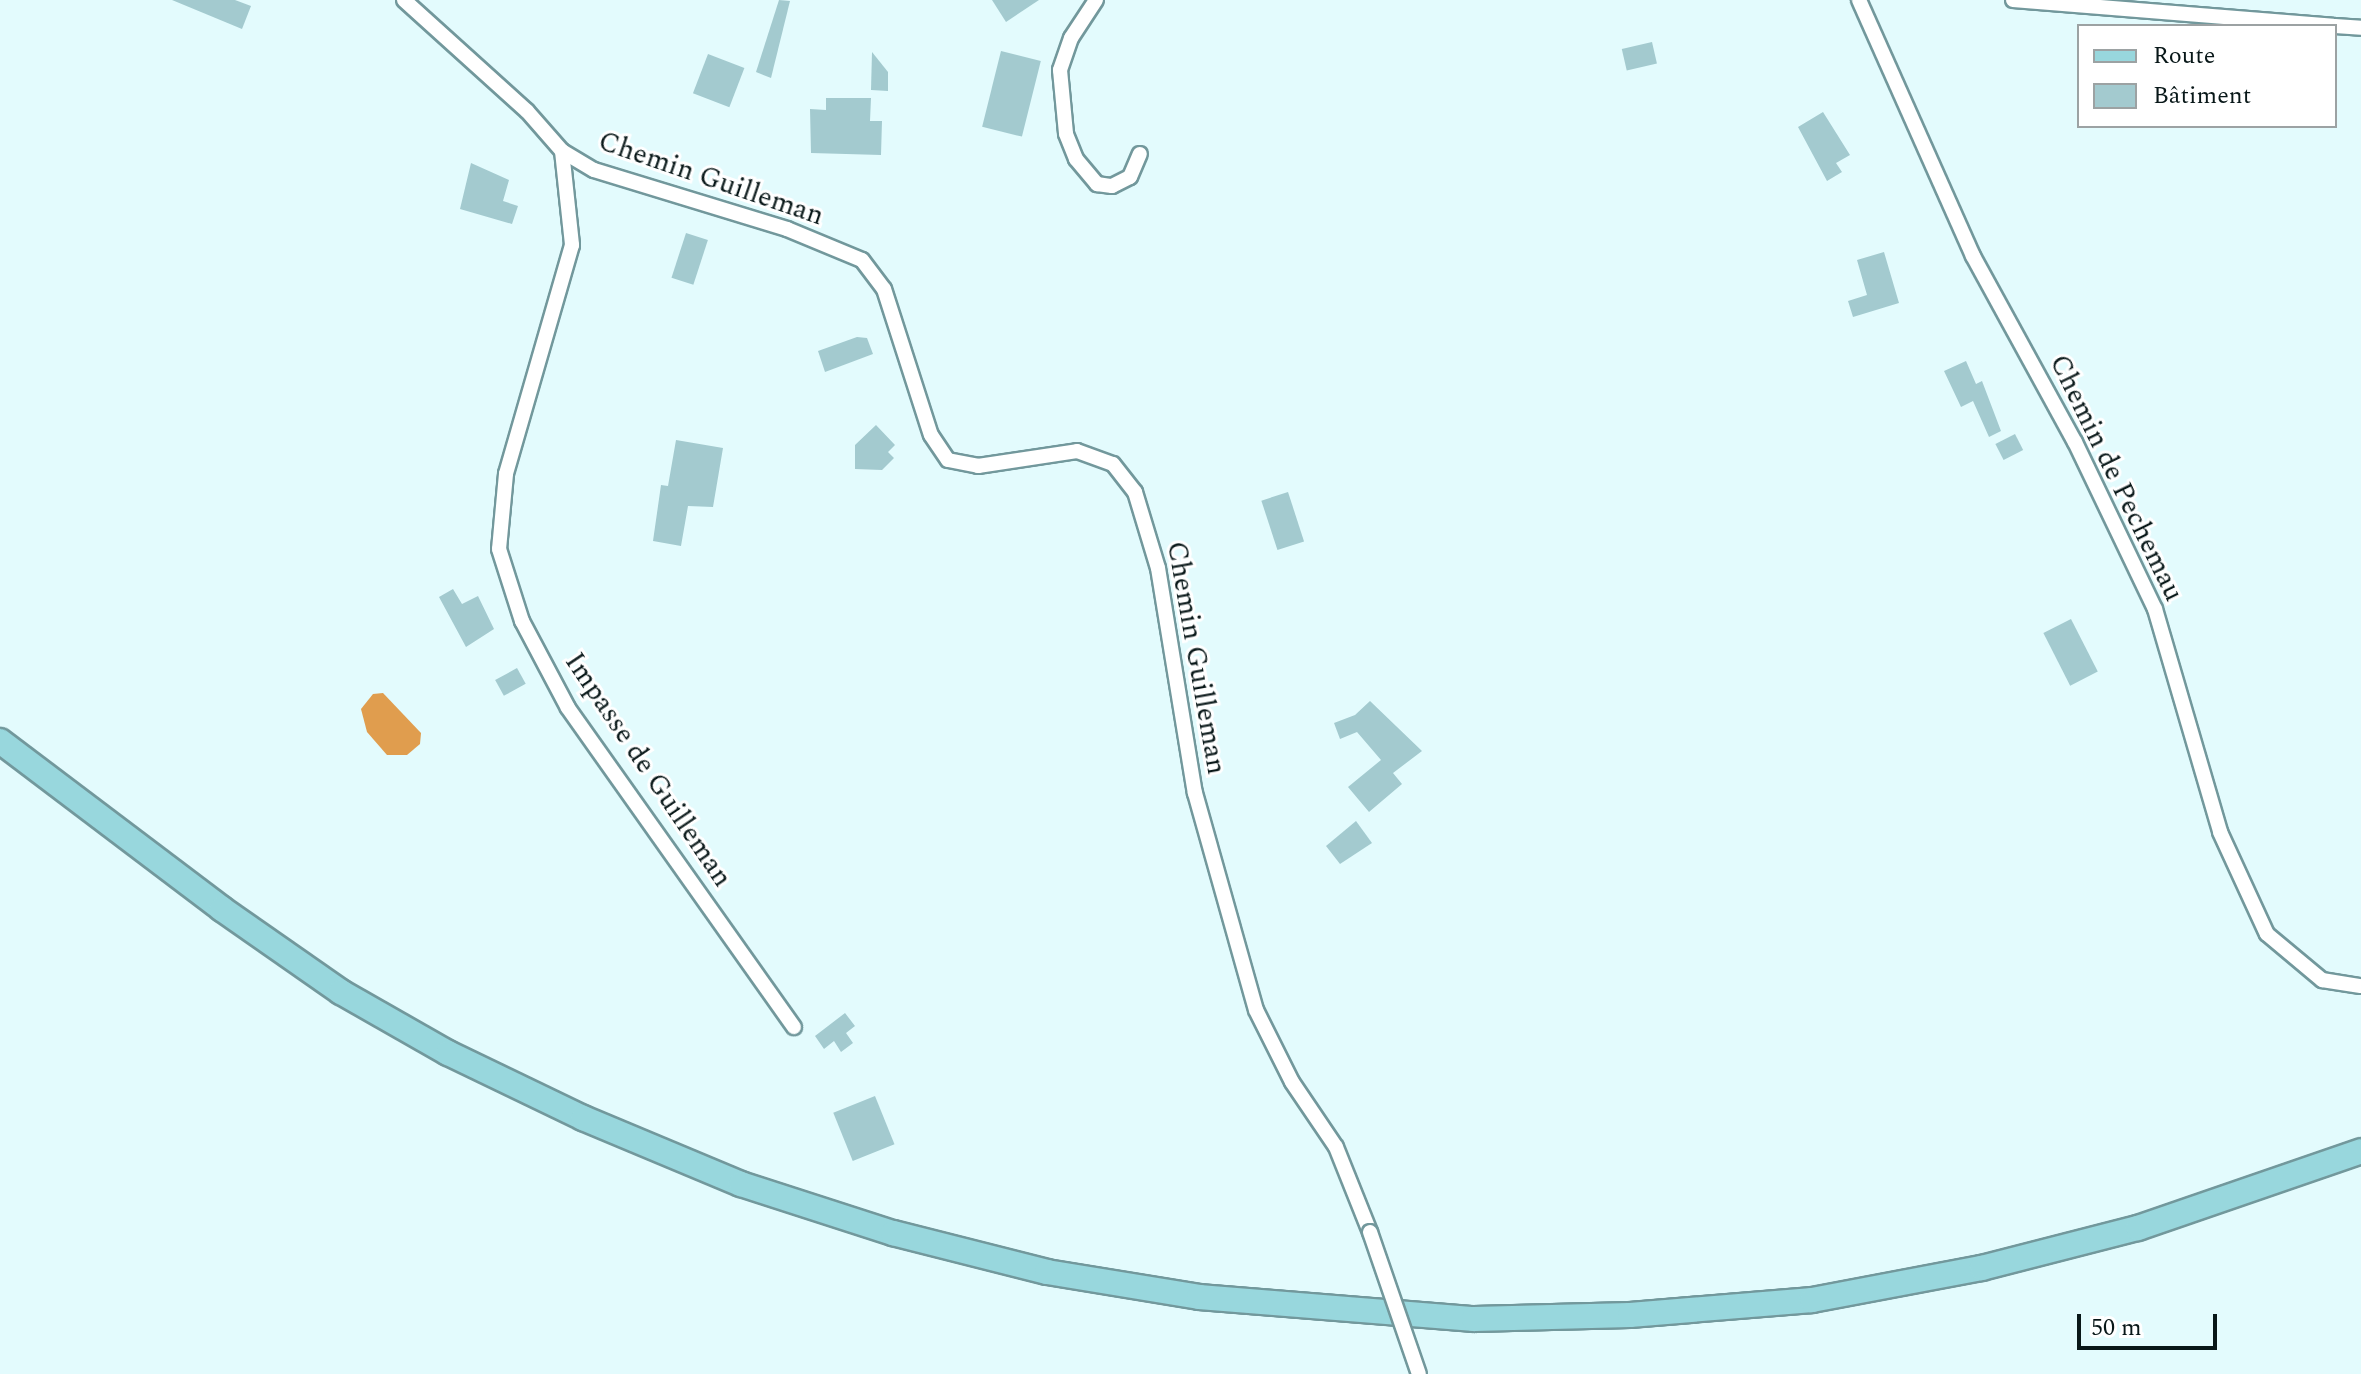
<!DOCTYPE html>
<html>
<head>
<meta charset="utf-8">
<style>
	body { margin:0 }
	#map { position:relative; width:2361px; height:1374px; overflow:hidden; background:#e3fbfd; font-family:Spectral,serif }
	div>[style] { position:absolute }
	.water>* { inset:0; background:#e09d4e }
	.building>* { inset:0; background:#a3cacf; transform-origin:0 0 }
	.roads { filter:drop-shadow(2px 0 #72989c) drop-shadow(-2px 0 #72989c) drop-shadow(0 2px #72989c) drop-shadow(0 -2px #72989c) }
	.minor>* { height:14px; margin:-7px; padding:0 7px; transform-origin:7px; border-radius:7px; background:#fff }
	.primary>* { height:24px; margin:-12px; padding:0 12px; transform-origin:12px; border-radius:12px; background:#98d7dd }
	.bridges { filter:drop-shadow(2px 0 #72989c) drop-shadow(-2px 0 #72989c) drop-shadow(0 2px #72989c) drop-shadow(0 -2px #72989c) }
	.minor-bridge>* { height:14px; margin:-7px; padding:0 7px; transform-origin:7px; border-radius:7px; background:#fff }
	span { translate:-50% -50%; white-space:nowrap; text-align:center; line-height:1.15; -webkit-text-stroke:6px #fff; paint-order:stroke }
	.street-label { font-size:28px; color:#081718 }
	.legend { position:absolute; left:2077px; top:24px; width:260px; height:104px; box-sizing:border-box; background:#fff; border:2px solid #9ca2a3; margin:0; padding:10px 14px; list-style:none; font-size:24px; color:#081718 }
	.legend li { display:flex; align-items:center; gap:16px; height:40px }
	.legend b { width:40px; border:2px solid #9ca2a3 }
	.scale { position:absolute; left:2077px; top:1314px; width:140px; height:36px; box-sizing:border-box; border:4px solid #081718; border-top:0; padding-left:10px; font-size:24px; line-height:28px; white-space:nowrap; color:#081718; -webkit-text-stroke:6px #fff; paint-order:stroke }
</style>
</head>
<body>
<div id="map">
	<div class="water">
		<div style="clip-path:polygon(383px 693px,421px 733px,420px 744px,407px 755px,387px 755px,367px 732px,361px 709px,373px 694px)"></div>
	</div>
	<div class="building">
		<div style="clip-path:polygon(172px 0,235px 0,251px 6px,242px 29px)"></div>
		<div style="clip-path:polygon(779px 0,790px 1px,771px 78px,756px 72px)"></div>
		<div style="clip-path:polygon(992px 0,1039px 0,1006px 22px)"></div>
		<div style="left:1652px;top:42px;width:22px;height:31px;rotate:77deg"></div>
		<div style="left:1001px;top:51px;width:41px;height:78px;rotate:14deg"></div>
		<div style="clip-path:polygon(872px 52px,888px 72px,888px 91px,871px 90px)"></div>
		<div style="left:708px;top:54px;width:39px;height:42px;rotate:21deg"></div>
		<div style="clip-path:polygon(826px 98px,871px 98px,870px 121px,882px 121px,881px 155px,811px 153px,810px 109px,826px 110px)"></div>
		<div style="clip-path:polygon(1823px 112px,1850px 155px,1836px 163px,1842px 172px,1827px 181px,1798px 127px)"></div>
		<div style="clip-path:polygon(471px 163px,509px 180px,503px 201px,518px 206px,512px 224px,460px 209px)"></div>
		<div style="left:686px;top:233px;width:23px;height:47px;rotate:18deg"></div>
		<div style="clip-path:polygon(1884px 252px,1899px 303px,1853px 317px,1848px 301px,1867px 295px,1857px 260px)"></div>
		<div style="clip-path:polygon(857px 337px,867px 338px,873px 354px,825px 372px,818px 351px)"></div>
		<div style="clip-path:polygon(1966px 361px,1976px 384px,1982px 381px,2001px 431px,1989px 437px,1973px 401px,1961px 407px,1944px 371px)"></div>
		<div style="clip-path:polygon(876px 425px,895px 445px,888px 452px,894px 458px,882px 470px,855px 469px,855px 445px)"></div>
		<div style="left:2015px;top:434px;width:18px;height:22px;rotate:63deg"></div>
		<div style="clip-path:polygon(676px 440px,723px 448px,713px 507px,688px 506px,681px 546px,653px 541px,661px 485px,668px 486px)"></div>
		<div style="left:1288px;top:492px;width:52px;height:28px;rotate:72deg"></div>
		<div style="clip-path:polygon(453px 589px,462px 604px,478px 596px,494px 629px,466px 647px,439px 597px)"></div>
		<div style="left:2071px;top:619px;width:59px;height:31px;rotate:63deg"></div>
		<div style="left:517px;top:668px;width:18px;height:25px;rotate:61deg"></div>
		<div style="clip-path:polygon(1370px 701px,1422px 751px,1393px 773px,1402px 784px,1369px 812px,1348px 787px,1381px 760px,1357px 732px,1340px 739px,1334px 723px,1355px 715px)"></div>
		<div style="clip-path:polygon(1356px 821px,1372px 843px,1340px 864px,1326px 846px)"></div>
		<div style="clip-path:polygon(845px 1013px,855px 1026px,846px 1033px,853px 1043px,841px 1052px,834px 1041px,824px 1049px,815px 1036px)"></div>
		<div style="left:875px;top:1096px;width:52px;height:45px;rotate:68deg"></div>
	</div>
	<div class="roads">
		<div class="minor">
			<div style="left:404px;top:0;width:166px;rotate:42.1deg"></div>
			<div style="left:527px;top:111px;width:53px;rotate:48.8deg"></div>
			<div style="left:562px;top:151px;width:37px;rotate:31deg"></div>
			<div style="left:594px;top:170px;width:202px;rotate:17deg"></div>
			<div style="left:787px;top:229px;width:81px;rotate:22.5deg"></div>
			<div style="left:862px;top:260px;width:36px;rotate:53deg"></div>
			<div style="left:884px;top:289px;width:153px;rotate:72.2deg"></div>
			<div style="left:931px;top:435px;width:30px;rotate:56deg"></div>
			<div style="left:948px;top:460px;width:31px;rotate:11deg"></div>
			<div style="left:978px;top:466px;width:100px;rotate:-8.6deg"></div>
			<div style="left:1077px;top:451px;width:38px;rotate:20deg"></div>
			<div style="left:1113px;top:464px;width:36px;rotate:52deg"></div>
			<div style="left:1135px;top:492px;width:79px;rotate:73.2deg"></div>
			<div style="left:1158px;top:568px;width:228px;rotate:80.7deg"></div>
			<div style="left:1195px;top:793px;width:225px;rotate:74.3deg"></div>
			<div style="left:1256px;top:1010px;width:80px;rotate:63.4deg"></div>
			<div style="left:1292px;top:1082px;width:78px;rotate:55.9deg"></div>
			<div style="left:1336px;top:1147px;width:92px;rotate:68.2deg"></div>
			<div style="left:1096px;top:0;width:45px;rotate:123.3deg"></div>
			<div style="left:1071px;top:38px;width:34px;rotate:109deg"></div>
			<div style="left:1060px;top:70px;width:64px;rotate:84.6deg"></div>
			<div style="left:1066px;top:134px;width:27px;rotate:68deg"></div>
			<div style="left:1076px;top:159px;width:33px;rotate:50deg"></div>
			<div style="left:1097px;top:184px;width:15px;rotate:8deg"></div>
			<div style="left:1112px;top:186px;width:20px;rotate:-27deg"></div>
			<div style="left:1130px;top:177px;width:25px;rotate:-67deg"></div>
			<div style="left:1859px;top:0;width:280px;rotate:66deg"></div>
			<div style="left:1973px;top:256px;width:212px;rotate:61.3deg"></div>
			<div style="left:2075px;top:442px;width:185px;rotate:64.4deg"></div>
			<div style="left:2155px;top:609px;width:232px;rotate:73.7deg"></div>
			<div style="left:2220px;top:832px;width:112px;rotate:65.3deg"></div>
			<div style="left:2267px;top:934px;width:72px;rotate:39.9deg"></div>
			<div style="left:2322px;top:980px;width:39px;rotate:9deg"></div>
			<div style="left:2013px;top:0;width:321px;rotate:4.6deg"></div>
			<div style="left:2335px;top:26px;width:26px;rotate:4deg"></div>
			<div style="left:562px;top:151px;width:95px;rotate:83.9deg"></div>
			<div style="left:572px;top:245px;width:238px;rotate:106.1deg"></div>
			<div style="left:506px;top:474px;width:75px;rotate:95.3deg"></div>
			<div style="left:499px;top:549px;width:76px;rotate:72.3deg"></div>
			<div style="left:522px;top:621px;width:98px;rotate:62.1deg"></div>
			<div style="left:568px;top:708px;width:391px;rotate:54.7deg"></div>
		</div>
		<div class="primary">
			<div style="left:0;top:741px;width:278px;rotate:37.1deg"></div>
			<div style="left:222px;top:909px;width:145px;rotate:34.9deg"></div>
			<div style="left:341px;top:992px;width:123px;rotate:29.7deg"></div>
			<div style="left:448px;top:1053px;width:150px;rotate:25.7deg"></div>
			<div style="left:583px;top:1118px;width:171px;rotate:22.7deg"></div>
			<div style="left:741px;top:1184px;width:160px;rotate:17.9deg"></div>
			<div style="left:893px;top:1233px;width:159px;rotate:14.2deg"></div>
			<div style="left:1047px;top:1272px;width:154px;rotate:9.3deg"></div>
			<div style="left:1199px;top:1297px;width:276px;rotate:4.6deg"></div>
			<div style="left:1474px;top:1319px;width:156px;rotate:-1.5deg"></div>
			<div style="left:1630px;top:1315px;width:183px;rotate:-4.7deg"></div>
			<div style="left:1812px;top:1300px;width:173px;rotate:-10.7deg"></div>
			<div style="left:1982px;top:1268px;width:161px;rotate:-14.4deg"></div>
			<div style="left:2138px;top:1228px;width:236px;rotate:-19deg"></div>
		</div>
	</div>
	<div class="bridges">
		<div class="minor-bridge">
			<div style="left:1370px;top:1232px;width:150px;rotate:71deg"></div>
		</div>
	</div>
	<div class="street-label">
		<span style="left:711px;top:179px;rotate:19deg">Chemin Guilleman</span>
		<span style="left:2116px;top:478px;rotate:64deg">Chemin de Pechemau</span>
		<span style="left:1196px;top:658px;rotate:80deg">Chemin Guilleman</span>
		<span style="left:648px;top:770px;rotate:56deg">Impasse de Guilleman</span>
	</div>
	<ul class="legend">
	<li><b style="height:10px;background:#98d7dd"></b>Route</li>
	<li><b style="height:22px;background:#a3cacf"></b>Bâtiment</li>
	</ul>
	<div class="scale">50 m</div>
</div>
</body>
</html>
